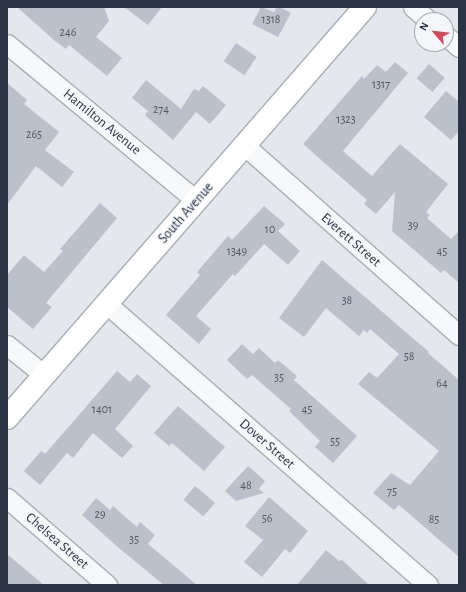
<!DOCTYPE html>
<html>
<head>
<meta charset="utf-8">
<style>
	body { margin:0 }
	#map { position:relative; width:466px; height:592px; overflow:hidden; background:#e4e7ec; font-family:"Alegreya Sans",sans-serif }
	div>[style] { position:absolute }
	.building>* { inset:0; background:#bbc0ca; transform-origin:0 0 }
	.roads { filter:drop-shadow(1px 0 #a9aeb7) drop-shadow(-1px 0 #a9aeb7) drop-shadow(0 1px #a9aeb7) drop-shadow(0 -1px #a9aeb7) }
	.street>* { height:19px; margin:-9.5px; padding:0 9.5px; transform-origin:9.5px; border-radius:9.5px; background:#f7f8fa }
	.secondary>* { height:22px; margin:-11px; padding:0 11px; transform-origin:11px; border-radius:11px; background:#fff }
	span { translate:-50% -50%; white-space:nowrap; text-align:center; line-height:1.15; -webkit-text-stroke:3px #f4f6f9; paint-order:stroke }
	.number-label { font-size:12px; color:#4f5766 }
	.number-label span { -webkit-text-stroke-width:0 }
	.street-label { font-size:14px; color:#2b3445 }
	.frame { position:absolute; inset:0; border:8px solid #2b3445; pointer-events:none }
	.north { position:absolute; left:414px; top:12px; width:40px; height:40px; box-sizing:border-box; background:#f4f6f9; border:1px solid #a4a8b1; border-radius:50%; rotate:298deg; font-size:11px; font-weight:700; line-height:16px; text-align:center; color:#2b3445 }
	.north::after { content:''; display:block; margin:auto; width:14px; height:18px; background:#d1495b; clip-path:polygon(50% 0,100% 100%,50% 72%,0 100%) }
</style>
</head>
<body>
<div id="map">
	<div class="building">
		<div style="clip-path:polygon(17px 7px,104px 7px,109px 21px,96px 37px,122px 58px,107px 76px,69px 45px,66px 49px,55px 41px)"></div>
		<div style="clip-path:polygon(124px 7px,162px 7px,148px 25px)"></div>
		<div style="clip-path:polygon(261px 7px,274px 12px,277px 7px,280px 7px,291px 13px,278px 37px,252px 24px)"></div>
		<div style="left:236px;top:43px;width:25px;height:22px;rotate:34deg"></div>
		<div style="clip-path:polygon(395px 62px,408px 73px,343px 151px,372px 176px,400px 144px,448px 184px,426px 212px,430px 215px,427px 218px,451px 239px,459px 231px,459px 283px,444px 270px,441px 273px,392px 231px,395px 192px,376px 214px,364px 204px,367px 200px,303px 144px,362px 76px,364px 79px,377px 65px,386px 72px)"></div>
		<div style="left:429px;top:64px;width:21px;height:19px;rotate:41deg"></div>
		<div style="clip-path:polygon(146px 80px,181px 109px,194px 89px,199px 91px,203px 86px,226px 105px,210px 124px,196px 112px,173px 140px,145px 115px,148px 111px,132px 98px)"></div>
		<div style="clip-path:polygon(7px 83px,27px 100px,24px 104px,59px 132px,45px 150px,74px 172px,62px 187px,36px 166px,7px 205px)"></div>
		<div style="clip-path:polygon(446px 91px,459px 102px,459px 131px,451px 140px,424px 117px)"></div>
		<div style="clip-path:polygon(100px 203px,117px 218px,46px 303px,52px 307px,33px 329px,7px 307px,7px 275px,24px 255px,44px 272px,63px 251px,60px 249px)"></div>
		<div style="clip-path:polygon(264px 206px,285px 224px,278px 231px,300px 251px,288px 265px,264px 244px,235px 276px,233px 274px,196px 316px,211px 329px,199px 344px,166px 315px,200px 275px,197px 272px,228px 236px,232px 240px)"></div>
		<div style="clip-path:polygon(322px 260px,429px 352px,428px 353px,459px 380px,459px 557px,399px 505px,394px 510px,373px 493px,391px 473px,410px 485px,439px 451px,358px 384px,369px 372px,377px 378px,399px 354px,370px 329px,367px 333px,364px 330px,359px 336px,326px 308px,304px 337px,279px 318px)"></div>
		<div style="clip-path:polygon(242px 344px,253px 354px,259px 348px,275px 363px,278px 360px,297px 376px,294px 380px,357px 436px,333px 463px,315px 447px,320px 441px,289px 411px,291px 409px,252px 375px,247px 379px,227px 360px)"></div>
		<div style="clip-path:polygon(117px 371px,130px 382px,137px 374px,151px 386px,115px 429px,133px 446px,122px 458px,93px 433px,73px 458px,67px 453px,40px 485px,24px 471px,41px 451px,45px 454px)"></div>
		<div style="clip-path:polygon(178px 406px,225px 447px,204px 471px,172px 443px,169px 446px,154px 433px)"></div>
		<div style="clip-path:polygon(248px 466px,265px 481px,259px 489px,264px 493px,236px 501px,225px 491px)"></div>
		<div style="left:195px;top:486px;width:26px;height:18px;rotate:40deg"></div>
		<div style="clip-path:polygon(269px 497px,308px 531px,290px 553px,285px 549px,262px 577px,244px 562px,263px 540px,245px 526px)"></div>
		<div style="clip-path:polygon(96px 498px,110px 510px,113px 506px,137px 527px,140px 522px,155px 535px,148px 544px,197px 585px,164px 585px,120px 549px,82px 515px)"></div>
		<div style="clip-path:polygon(326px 550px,339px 561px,342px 560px,369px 585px,297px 585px)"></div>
		<div style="clip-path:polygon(7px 554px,44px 585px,7px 585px)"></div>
	</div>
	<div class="roads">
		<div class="street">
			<div style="left:413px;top:7px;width:20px;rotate:41deg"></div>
			<div style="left:446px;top:36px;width:17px;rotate:40deg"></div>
			<div style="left:7px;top:44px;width:246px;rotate:39.6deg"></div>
			<div style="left:244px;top:145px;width:287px;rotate:41.5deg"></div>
			<div style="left:107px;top:304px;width:427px;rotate:41.2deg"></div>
			<div style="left:7px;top:345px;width:48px;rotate:39deg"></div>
			<div style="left:7px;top:498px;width:133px;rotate:41deg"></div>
		</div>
		<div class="secondary">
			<div style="left:7px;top:418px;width:545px;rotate:-48.94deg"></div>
		</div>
	</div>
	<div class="number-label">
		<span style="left:271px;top:20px">1318</span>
		<span style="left:68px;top:33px">246</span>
		<span style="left:381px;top:85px">1317</span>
		<span style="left:161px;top:110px">274</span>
		<span style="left:346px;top:120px">1323</span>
		<span style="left:34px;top:135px">265</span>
		<span style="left:413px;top:226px">39</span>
		<span style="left:270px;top:230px">10</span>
		<span style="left:237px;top:252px">1349</span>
		<span style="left:442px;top:252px">45</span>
		<span style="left:347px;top:301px">38</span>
		<span style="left:409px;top:357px">58</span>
		<span style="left:279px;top:378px">35</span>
		<span style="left:442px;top:384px">64</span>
		<span style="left:102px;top:410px">1401</span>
		<span style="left:307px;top:410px">45</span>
		<span style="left:335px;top:442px">55</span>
		<span style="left:246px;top:486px">48</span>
		<span style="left:392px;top:492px">75</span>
		<span style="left:100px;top:515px">29</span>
		<span style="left:267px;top:519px">56</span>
		<span style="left:434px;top:520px">85</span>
		<span style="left:134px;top:540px">35</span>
	</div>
	<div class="street-label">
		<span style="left:102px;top:122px;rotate:39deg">Hamilton Avenue</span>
		<span style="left:186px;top:213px;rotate:-49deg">South Avenue</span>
		<span style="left:351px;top:240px;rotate:41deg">Everett Street</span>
		<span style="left:267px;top:444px;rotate:41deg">Dover Street</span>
		<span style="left:57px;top:541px;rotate:41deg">Chelsea Street</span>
	</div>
	<div class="frame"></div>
	<div class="north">N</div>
</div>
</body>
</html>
